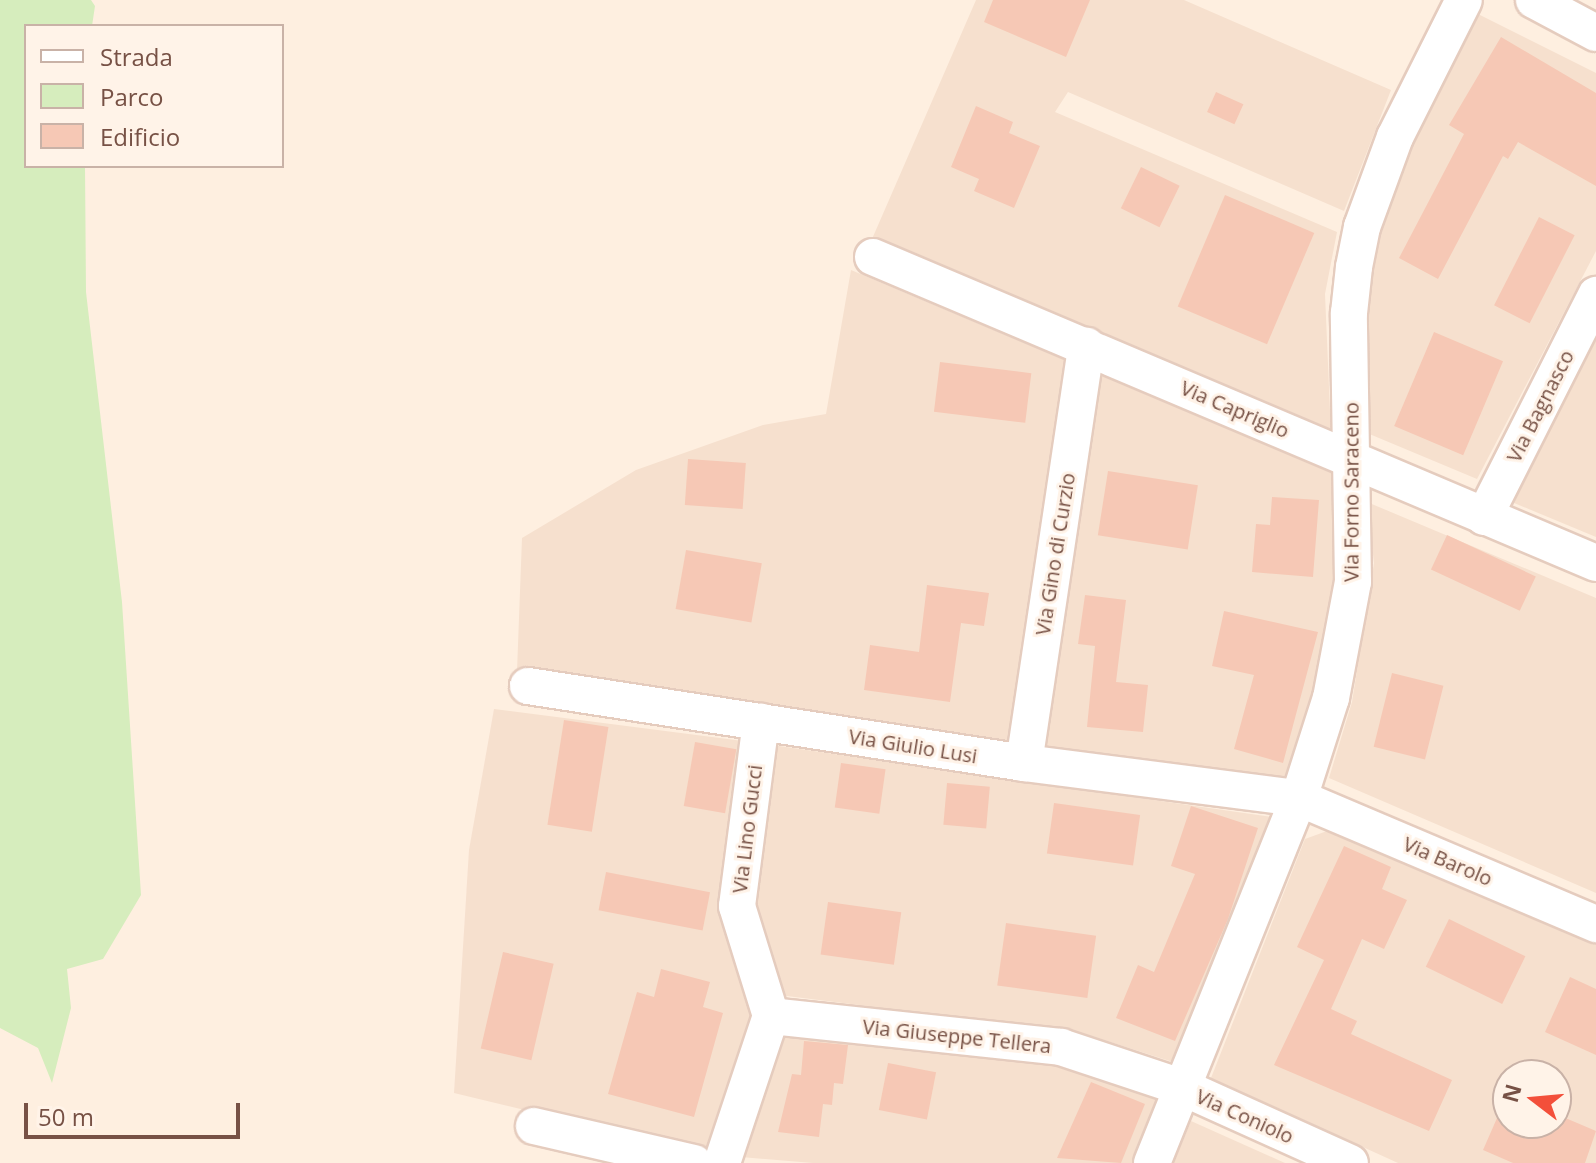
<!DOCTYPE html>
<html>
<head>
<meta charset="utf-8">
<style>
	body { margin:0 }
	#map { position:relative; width:1596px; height:1163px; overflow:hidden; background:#feefe0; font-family:"Open Sans",sans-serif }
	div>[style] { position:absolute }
	.residential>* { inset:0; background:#f6e0ce }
	.green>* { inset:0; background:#d6edbd }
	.building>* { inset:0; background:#f6c8b5; transform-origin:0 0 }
	.roads { filter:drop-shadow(2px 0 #e5ccbe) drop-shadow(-2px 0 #e5ccbe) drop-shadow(0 2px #e5ccbe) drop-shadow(0 -2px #e5ccbe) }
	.minor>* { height:36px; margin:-18px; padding:0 18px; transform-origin:18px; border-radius:18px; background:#fff }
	span { translate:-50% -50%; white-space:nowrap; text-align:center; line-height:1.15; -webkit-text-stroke:6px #fff3e8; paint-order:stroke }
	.street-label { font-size:20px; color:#775145 }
	.legend { position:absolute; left:24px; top:24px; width:260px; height:144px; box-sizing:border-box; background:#fff3e8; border:2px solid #c9b2a7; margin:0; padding:10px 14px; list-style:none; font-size:24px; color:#775145 }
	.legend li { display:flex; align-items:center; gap:16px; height:40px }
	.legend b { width:40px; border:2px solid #c9b2a7 }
	.north { position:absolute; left:1492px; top:1059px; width:80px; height:80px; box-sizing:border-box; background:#fff3e8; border:2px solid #c9b2a7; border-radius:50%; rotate:286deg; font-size:22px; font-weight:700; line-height:32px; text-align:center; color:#775145 }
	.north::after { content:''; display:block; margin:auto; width:28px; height:36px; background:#f34f3a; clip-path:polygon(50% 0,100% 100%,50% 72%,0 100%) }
	.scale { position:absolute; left:24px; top:1103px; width:216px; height:36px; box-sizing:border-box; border:4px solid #775145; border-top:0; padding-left:10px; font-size:24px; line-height:28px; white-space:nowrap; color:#775145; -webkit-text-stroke:6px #fff3e8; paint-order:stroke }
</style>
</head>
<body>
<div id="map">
	<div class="residential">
		<div style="clip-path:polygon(976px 0,1184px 0,1391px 90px,1344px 211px,1068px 92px,1055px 112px,1337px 232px,1325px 294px,1331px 434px,872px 239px)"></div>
		<div style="clip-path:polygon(1478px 14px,1596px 73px,1596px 251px,1477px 479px,1367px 433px,1360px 287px,1398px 172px)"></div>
		<div style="clip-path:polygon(851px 270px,1070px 362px,1014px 747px,517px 671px,522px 538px,636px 470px,763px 425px,826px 414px)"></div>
		<div style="clip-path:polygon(1596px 331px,1596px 537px,1507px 500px)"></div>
		<div style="clip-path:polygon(1095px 371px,1339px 473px,1335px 579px,1319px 678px,1293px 779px,1042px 747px)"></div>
		<div style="clip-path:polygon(1367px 502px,1596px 598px,1596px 893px,1329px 778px,1352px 702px,1374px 563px)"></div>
		<div style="clip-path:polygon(494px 709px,743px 741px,756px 1017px,709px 1154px,454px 1093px,469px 850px)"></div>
		<div style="clip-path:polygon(772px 745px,1272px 817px,1176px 1063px,1082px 1033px,779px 995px,753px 919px)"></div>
		<div style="clip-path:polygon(evenodd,1327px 831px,1596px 944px,1596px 1163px,1398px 1163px,1211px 1078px,1305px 839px,1327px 831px,1508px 1075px,1556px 1075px,1556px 1123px,1508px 1123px,1508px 1075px)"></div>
		<div style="clip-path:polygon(787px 1030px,1060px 1059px,1164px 1094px,1133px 1163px,813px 1163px,741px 1157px,753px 1110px)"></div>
		<div style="clip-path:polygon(1191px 1121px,1285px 1163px,1173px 1163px)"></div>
	</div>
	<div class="green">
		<div style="clip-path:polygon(0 0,91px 0,95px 6px,92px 26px,26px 26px,26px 166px,85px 166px,86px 292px,122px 602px,141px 895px,103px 959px,67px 969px,71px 1008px,52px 1083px,38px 1048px,0 1028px)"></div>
	</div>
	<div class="building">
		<div style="clip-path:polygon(993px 0,1090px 0,1066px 57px,984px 22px)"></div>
		<div style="clip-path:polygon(1501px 37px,1596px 93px,1596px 186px,1518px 142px,1508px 159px,1503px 156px,1438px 279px,1399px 258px,1464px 134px,1449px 125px)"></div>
		<div style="left:1216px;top:92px;width:30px;height:22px;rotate:24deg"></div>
		<div style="clip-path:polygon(976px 106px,1013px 122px,1009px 133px,1040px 146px,1014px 208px,974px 191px,979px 179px,951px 167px)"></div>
		<div style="left:1141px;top:167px;width:43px;height:46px;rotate:26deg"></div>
		<div style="left:1225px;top:195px;width:97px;height:121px;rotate:23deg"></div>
		<div style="left:1539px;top:217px;width:40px;height:99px;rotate:27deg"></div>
		<div style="left:1434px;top:332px;width:75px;height:102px;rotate:23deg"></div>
		<div style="left:940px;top:362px;width:92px;height:50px;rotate:7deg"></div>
		<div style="left:688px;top:459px;width:58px;height:46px;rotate:4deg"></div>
		<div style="left:1108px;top:471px;width:91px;height:65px;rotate:9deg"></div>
		<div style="clip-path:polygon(1272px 497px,1319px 500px,1313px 577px,1252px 572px,1256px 524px,1270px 525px)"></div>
		<div style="left:1447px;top:535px;width:98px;height:38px;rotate:25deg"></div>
		<div style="left:686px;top:550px;width:77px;height:60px;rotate:10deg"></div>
		<div style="clip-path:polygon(927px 585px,989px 593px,984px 626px,961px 623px,950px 702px,864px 690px,870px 645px,919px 652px)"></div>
		<div style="clip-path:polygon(1085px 595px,1126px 600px,1116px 682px,1148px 685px,1143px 732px,1087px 727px,1095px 646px,1078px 644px)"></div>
		<div style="clip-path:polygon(1224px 611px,1318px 632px,1283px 763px,1234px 749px,1254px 675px,1212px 666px)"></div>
		<div style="left:1392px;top:673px;width:53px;height:76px;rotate:14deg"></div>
		<div style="left:564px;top:720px;width:45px;height:106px;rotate:9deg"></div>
		<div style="left:695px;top:742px;width:42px;height:65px;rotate:10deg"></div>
		<div style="left:841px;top:763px;width:45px;height:45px;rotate:8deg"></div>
		<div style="left:947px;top:783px;width:43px;height:42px;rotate:5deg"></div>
		<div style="left:1054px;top:803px;width:87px;height:51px;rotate:8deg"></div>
		<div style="clip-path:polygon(1191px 806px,1258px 828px,1228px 919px,1175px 1041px,1116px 1018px,1138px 965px,1154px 972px,1195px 874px,1171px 866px)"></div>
		<div style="clip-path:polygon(1344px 846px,1391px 867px,1382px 889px,1407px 900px,1384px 949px,1362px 939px,1331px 1009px,1357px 1021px,1351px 1034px,1452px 1080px,1429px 1131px,1274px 1065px,1324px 960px,1297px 947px)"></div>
		<div style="left:606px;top:872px;width:106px;height:39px;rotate:11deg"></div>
		<div style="left:828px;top:902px;width:74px;height:53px;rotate:8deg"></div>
		<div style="left:1449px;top:919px;width:85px;height:53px;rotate:26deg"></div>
		<div style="left:1006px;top:923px;width:91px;height:63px;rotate:8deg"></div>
		<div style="left:503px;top:952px;width:52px;height:99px;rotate:13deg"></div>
		<div style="clip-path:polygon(661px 969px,710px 982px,703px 1007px,723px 1013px,694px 1117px,608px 1094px,637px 992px,654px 997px)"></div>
		<div style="clip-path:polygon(1570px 977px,1596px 989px,1596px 1055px,1545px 1032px)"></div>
		<div style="clip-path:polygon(804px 1041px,848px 1045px,843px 1084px,834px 1083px,832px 1105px,823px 1104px,819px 1137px,778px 1132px,792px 1074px,801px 1075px)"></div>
		<div style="left:888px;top:1063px;width:49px;height:48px;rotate:11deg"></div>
		<div style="clip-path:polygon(1091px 1082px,1145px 1104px,1121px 1163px,1057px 1158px)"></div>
		<div style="clip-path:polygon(1508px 1093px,1508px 1123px,1556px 1123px,1556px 1114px,1596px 1131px,1585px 1163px,1513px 1163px,1483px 1150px)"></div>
	</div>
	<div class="roads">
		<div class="minor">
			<div style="left:1534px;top:0;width:70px;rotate:28deg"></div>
			<div style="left:873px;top:257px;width:785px;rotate:22.94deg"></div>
			<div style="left:1484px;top:517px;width:249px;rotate:-63.2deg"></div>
			<div style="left:528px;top:686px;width:502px;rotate:8.82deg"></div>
			<div style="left:1024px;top:763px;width:277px;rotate:7.3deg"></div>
			<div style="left:1299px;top:798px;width:323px;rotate:23deg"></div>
			<div style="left:1024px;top:763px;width:422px;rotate:-81.5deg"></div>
			<div style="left:771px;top:1016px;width:292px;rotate:6.1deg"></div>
			<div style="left:1061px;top:1047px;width:130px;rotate:18.4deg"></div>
			<div style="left:1184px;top:1088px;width:182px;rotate:24.3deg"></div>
			<div style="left:534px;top:1126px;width:164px;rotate:13deg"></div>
			<div style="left:722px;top:1163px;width:155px;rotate:-71.6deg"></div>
			<div style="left:771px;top:1016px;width:115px;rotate:-107.2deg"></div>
			<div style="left:737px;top:906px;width:186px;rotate:-82.6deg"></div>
			<div style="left:1152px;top:1163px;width:393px;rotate:-68.1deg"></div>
			<div style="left:1299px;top:798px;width:105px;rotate:-72.3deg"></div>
			<div style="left:1331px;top:698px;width:118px;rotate:-79.3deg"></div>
			<div style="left:1353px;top:582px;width:269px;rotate:-90.9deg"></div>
			<div style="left:1349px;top:313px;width:46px;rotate:-83.8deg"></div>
			<div style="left:1354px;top:267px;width:41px;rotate:-78.7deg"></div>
			<div style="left:1362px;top:227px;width:96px;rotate:-69.9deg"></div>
			<div style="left:1395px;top:137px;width:153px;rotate:-63.3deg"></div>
		</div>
	</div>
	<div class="street-label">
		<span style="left:1540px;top:406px;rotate:-63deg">Via Bagnasco</span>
		<span style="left:1235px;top:409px;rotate:23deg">Via Capriglio</span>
		<span style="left:1351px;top:492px;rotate:-90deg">Via Forno Saraceno</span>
		<span style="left:1055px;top:554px;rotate:-81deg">Via Gino di Curzio</span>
		<span style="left:913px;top:746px;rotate:9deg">Via Giulio Lusi</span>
		<span style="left:747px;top:829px;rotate:-83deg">Via Lino Gucci</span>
		<span style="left:1448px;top:861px;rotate:23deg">Via Barolo</span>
		<span style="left:957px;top:1036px;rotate:6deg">Via Giuseppe Tellera</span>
		<span style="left:1245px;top:1116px;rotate:24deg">Via Coniolo</span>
	</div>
	<ul class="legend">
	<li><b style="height:10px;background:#fff"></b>Strada</li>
	<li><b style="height:22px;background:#d6edbd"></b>Parco</li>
	<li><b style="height:22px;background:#f6c8b5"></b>Edificio</li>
	</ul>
	<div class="north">N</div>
	<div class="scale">50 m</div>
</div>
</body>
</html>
